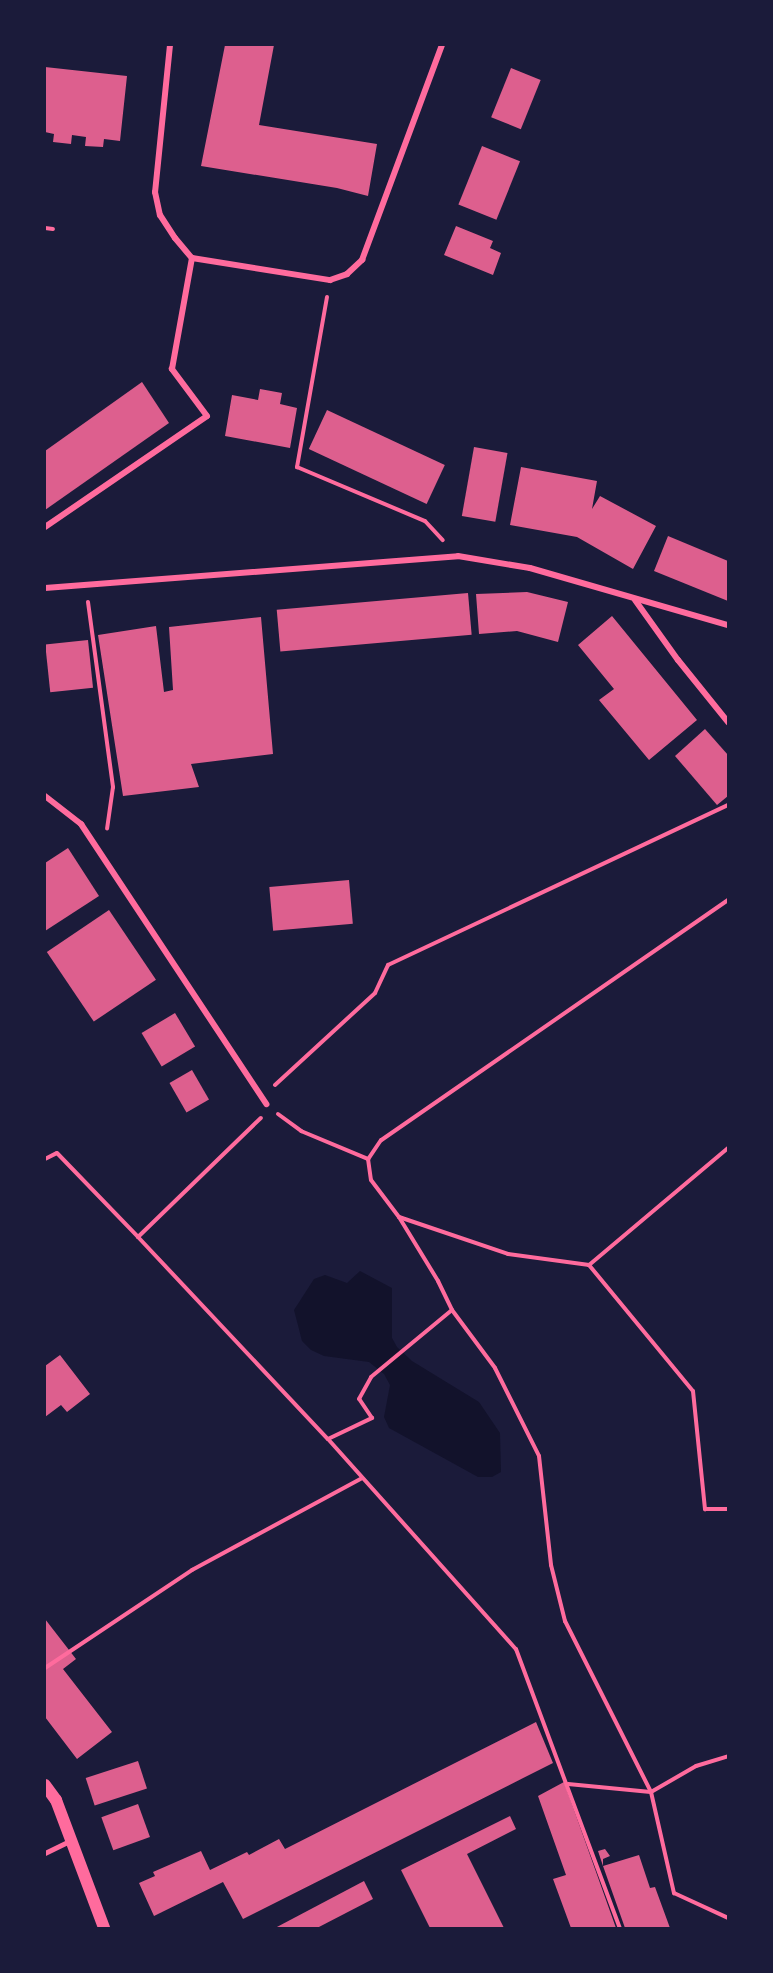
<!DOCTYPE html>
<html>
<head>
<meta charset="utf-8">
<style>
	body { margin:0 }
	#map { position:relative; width:773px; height:1973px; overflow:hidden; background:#1b1b3a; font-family:"PT Sans",sans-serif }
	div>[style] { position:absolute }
	.water>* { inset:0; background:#12122b }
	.building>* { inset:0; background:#dd5f8e; transform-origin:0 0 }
	.path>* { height:4px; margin:-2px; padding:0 2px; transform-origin:2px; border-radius:2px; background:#ff6b9d }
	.service>* { height:4.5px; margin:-2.25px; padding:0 2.25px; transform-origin:2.25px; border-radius:2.25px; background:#ff6b9d }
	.minor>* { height:6px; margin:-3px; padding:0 3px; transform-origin:3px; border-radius:3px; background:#ff6b9d }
	.secondary>* { height:12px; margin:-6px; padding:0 6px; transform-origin:6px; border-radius:6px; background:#ff6b9d }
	span { translate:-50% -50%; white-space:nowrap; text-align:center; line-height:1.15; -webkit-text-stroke:4.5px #1b1b3a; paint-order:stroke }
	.frame { position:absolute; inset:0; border:46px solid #1b1b3a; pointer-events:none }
</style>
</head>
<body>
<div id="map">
	<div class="water">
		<div style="clip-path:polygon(360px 1271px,392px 1288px,392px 1338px,397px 1347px,412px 1361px,479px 1402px,500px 1433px,501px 1472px,492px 1477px,478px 1477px,389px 1428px,384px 1417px,390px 1385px,384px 1374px,369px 1362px,324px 1356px,311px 1350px,302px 1341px,294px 1310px,314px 1279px,325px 1275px,347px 1283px)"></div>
	</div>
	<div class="building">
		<div style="clip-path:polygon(225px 45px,274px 45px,259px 125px,377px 144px,368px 196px,337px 188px,201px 166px)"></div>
		<div style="clip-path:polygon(45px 67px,127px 76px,120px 141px,104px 139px,103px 147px,85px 146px,86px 137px,72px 135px,71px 144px,53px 142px,54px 134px,45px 132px)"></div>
		<div style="left:511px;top:68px;width:32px;height:53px;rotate:22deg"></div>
		<div style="left:482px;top:146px;width:41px;height:63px;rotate:22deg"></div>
		<div style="clip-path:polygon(456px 226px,493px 241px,490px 248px,501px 253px,493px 275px,444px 255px)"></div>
		<div style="clip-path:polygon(142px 382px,169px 423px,45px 510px,45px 451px)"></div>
		<div style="clip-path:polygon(260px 389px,282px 393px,280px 404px,297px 408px,290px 448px,225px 436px,232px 395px,258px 400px)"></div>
		<div style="left:327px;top:410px;width:130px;height:43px;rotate:25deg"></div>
		<div style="left:474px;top:447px;width:34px;height:70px;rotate:10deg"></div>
		<div style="clip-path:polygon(521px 467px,597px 481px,592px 509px,600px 496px,656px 526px,633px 569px,577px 537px,510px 525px)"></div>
		<div style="clip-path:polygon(668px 536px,728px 561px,728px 601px,654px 571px)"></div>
		<div style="clip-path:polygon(527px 592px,568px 602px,558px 642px,517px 631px,479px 634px,476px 594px)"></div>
		<div style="left:468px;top:593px;width:42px;height:192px;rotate:85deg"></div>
		<div style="clip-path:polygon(612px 616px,697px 720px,649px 760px,599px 700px,614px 689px,578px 645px)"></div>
		<div style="clip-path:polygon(261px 617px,273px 754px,191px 764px,199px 787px,123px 796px,98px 635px,156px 626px,164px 692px,173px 690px,169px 627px)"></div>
		<div style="left:88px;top:640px;width:48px;height:43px;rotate:84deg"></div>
		<div style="clip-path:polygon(705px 729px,728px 755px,728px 796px,717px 805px,675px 756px)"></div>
		<div style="clip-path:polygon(68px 848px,99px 896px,45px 931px,45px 863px)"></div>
		<div style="left:349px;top:880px;width:44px;height:80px;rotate:85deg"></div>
		<div style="left:109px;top:910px;width:84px;height:75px;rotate:56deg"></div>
		<div style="left:175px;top:1013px;width:39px;height:39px;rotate:59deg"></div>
		<div style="left:192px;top:1070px;width:34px;height:26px;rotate:60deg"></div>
		<div style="clip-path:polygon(60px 1355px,90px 1394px,67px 1412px,61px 1405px,45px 1417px,45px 1366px)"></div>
		<div style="clip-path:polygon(45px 1619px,76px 1659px,63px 1669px,112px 1732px,77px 1759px,45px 1717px)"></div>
		<div style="clip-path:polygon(536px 1722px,553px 1763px,243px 1919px,223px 1882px,154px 1916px,139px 1883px,155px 1876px,153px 1872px,201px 1851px,210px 1870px,247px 1852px,249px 1855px,279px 1839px,285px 1849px)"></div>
		<div style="left:138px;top:1761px;width:29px;height:55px;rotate:72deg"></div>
		<div style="clip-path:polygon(564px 1782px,616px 1928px,571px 1928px,553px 1879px,566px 1875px,538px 1796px)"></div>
		<div style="left:138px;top:1804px;width:35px;height:39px;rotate:70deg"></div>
		<div style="clip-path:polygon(510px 1816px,516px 1829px,467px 1854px,504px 1928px,430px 1928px,401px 1870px)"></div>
		<div style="clip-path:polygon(605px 1849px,610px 1856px,603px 1859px,603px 1866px,598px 1851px)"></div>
		<div style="clip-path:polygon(639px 1855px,650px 1888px,655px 1887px,670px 1928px,625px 1928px,603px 1866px)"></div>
		<div style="clip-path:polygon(364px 1881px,373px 1899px,317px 1928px,275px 1928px)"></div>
	</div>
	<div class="path">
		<div style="left:45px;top:228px;width:8px;rotate:7deg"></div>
		<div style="left:327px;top:297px;width:173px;rotate:100deg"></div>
		<div style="left:297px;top:467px;width:139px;rotate:22.9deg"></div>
		<div style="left:425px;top:521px;width:26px;rotate:47deg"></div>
		<div style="left:88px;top:602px;width:187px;rotate:82.3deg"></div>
		<div style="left:113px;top:787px;width:42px;rotate:98.1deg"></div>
		<div style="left:728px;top:900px;width:422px;rotate:145.3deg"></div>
		<div style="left:381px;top:1140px;width:23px;rotate:124deg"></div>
		<div style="left:368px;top:1159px;width:21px;rotate:82deg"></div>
		<div style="left:371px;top:1180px;width:46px;rotate:52.9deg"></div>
		<div style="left:399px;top:1217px;width:75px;rotate:58.6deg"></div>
		<div style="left:438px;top:1281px;width:32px;rotate:64deg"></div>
		<div style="left:452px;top:1310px;width:72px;rotate:53.4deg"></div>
		<div style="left:495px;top:1368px;width:98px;rotate:63.4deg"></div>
		<div style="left:539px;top:1456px;width:110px;rotate:83.7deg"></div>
		<div style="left:551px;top:1565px;width:58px;rotate:76deg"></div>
		<div style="left:565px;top:1621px;width:191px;rotate:63.3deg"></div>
		<div style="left:651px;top:1792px;width:104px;rotate:77.2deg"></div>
		<div style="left:674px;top:1893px;width:60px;rotate:24.8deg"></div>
		<div style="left:275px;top:1085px;width:136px;rotate:-42.6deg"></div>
		<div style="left:375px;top:993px;width:31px;rotate:-65deg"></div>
		<div style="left:388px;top:965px;width:376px;rotate:-25.2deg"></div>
		<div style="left:278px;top:1114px;width:29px;rotate:36deg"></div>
		<div style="left:301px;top:1131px;width:73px;rotate:22.7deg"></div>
		<div style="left:728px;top:1148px;width:182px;rotate:139.9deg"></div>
		<div style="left:589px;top:1265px;width:163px;rotate:50.5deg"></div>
		<div style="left:693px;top:1391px;width:119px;rotate:84.2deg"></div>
		<div style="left:705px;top:1509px;width:23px"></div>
		<div style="left:45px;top:1159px;width:13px;rotate:-27deg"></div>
		<div style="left:57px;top:1153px;width:117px;rotate:46deg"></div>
		<div style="left:138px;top:1237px;width:277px;rotate:46.8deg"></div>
		<div style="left:328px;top:1439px;width:282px;rotate:48.2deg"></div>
		<div style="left:516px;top:1649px;width:298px;rotate:69.6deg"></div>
		<div style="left:399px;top:1217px;width:115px;rotate:18.7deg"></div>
		<div style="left:508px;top:1254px;width:82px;rotate:7.7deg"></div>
		<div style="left:138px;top:1237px;width:171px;rotate:-44.1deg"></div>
		<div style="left:328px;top:1439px;width:49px;rotate:-25.5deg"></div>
		<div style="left:372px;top:1418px;width:23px;rotate:-124deg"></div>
		<div style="left:359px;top:1399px;width:25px;rotate:-61deg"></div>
		<div style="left:371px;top:1377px;width:105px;rotate:-39.6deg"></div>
		<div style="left:45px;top:1668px;width:177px;rotate:-33.7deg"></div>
		<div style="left:192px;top:1570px;width:193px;rotate:-28.4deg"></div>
		<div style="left:568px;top:1784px;width:83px;rotate:5.5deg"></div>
		<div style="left:651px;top:1792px;width:52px;rotate:-30deg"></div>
		<div style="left:696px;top:1766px;width:34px;rotate:-17deg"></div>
	</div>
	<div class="service">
		<div style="left:45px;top:1853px;width:28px;rotate:-26deg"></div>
	</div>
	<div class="minor">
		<div style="left:170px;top:45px;width:148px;rotate:95.8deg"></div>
		<div style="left:155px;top:192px;width:24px;rotate:78deg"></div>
		<div style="left:160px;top:215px;width:27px;rotate:57deg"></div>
		<div style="left:175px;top:238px;width:26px;rotate:50deg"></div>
		<div style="left:192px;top:258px;width:140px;rotate:9.1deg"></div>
		<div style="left:330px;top:280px;width:18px;rotate:-19deg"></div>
		<div style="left:347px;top:274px;width:21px;rotate:-43deg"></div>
		<div style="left:362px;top:260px;width:229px;rotate:-69.6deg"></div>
		<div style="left:45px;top:527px;width:196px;rotate:-34.4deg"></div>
		<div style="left:207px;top:416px;width:59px;rotate:-126.7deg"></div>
		<div style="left:172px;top:369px;width:113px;rotate:-79.8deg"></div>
		<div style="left:45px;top:588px;width:414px;rotate:-4.4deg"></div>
		<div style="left:458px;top:556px;width:73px;rotate:9.5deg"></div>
		<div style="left:530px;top:568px;width:206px;rotate:16.1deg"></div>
		<div style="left:635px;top:600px;width:74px;rotate:54.4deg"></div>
		<div style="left:678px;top:660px;width:80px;rotate:51.1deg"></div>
		<div style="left:45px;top:796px;width:46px;rotate:37.9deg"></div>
		<div style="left:81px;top:824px;width:336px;rotate:56.5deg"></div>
	</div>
	<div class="secondary">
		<div style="left:45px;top:1785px;width:19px;rotate:54deg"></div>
		<div style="left:56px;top:1800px;width:137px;rotate:69.4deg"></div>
	</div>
	<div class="frame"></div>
</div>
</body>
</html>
